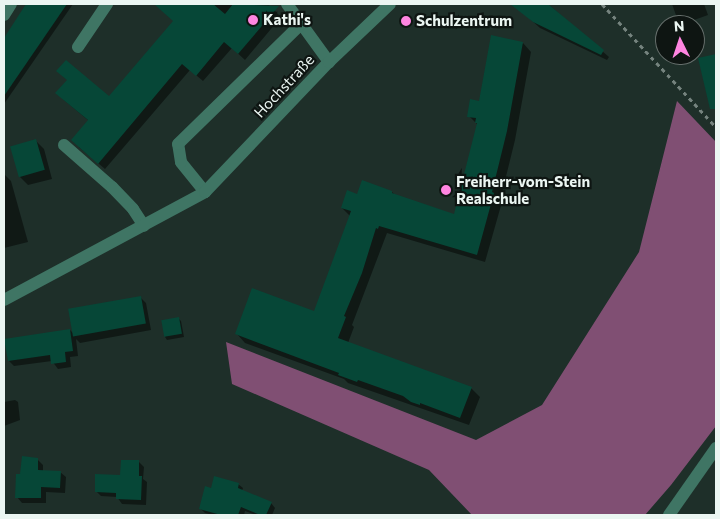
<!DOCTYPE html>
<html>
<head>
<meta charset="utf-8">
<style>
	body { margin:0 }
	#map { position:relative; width:720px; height:519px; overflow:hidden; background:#1e2f29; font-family:Commissioner,sans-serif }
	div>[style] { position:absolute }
	.forest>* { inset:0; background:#804f73 }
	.shadow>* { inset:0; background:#0007 }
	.building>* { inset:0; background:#064737; transform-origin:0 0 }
	.path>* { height:3px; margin-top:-1.5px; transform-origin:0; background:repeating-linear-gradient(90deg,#75837e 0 4px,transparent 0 8px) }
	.minor>* { height:12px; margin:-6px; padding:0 6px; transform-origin:6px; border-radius:6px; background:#3f7564 }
	.dots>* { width:14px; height:14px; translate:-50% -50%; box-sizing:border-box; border:2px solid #0e1512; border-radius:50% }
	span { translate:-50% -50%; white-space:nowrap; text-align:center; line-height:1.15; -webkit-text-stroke:4.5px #0e1512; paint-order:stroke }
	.poi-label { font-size:15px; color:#ebf6f2; font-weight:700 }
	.left { translate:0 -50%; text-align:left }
	.street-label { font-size:15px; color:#ebf6f2 }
	.frame { position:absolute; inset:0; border:5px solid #ebf6f2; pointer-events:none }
	.north { position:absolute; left:655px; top:15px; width:50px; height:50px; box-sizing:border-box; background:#0e1512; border:1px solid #666f6c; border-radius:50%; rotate:356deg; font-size:14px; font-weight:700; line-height:20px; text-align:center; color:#ebf6f2 }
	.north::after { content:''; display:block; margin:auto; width:18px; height:22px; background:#fe85e0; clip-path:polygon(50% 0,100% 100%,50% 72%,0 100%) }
</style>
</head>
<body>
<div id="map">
	<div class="forest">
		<div style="clip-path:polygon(677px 101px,716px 142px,716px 426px,671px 485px,645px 515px,472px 515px,429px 470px,232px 384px,226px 342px,476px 440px,542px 405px,639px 252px)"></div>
	</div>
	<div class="shadow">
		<div style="clip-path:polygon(29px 4px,73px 4px,4px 104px,4px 42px)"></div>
		<div style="clip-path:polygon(155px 4px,211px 4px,214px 6px,216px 4px,268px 4px,281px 17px,245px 60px,232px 48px,203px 81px,190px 70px,105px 169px,79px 147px,89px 121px,64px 100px,109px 98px,174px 21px)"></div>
		<div style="clip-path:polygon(522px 4px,548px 4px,609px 57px,607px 60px,540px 28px,519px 9px)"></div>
		<div style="clip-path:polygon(672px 4px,704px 4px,708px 15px,683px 24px,677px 18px)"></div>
		<div style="clip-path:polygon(523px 43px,531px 52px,515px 140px,500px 201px,502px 202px,485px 262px,387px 233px,352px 325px,354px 327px,348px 343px,471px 388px,480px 397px,469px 425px,348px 383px,344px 379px,245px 343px,237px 334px,315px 312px,350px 216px,342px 208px,357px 196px,392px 192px,395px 195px,455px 215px,478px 125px,469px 116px)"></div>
		<div style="clip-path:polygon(36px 141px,44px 149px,52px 179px,28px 185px,20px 177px)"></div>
		<div style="clip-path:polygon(4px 174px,11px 181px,28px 242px,4px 248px)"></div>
		<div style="clip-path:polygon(140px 297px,146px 303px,151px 330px,80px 343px,76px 339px,78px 356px,70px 357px,71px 367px,58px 369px,52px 361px,14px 366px,9px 361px,70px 330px,74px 334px)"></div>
		<div style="clip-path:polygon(179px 319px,181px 321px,184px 337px,167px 340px,165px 337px)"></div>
		<div style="clip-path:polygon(15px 400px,18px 402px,20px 420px,4px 426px,4px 402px)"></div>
		<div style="clip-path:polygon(37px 459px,43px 465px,43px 472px,60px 472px,66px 477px,65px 493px,46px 492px,46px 503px,22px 503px,17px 497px,21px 475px)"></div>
		<div style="clip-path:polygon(139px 462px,144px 467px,143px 479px,147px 482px,146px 505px,122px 504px,117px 497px,101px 496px,96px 491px,122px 476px)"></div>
		<div style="clip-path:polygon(238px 484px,243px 488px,242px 491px,271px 503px,275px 508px,272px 515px,256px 515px,245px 511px,244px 515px,213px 515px,205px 513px,200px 508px,212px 489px)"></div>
	</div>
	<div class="building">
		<div style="clip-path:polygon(26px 4px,67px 4px,4px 96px,4px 38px)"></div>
		<div style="clip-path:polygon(154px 4px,213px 4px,225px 14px,233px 4px,279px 6px,238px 54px,224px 42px,196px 76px,182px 64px,98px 164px,71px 140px,88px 120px,55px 93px,67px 80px,56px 71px,66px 60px,109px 96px,173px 21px)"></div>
		<div style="clip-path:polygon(510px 4px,548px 4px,604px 50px,601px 55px,533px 22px)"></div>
		<div style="clip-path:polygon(491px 35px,523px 42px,507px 131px,492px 192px,494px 193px,477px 255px,379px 226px,378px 229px,376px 228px,362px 273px,344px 316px,346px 317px,338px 338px,472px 387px,460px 418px,420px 403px,420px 405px,411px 402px,403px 396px,358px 380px,357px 382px,338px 375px,339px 373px,235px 334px,252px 288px,314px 311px,351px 211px,341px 208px,347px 190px,357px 194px,362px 180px,392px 191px,392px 193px,454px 214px,477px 123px,475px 123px,476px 118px,467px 117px,470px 99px,479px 101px)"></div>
		<div style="clip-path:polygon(716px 54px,716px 109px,710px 109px,698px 58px)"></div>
		<div style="left:36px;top:139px;width:32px;height:27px;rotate:74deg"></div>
		<div style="left:141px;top:296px;width:28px;height:74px;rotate:80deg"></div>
		<div style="left:179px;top:317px;width:17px;height:18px;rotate:80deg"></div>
		<div style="clip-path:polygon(70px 329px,73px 351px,65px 352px,66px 362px,51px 364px,50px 355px,8px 361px,4px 339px)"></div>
		<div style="clip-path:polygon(22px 456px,38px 458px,38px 470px,61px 471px,60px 488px,41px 487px,41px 498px,15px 498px,16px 474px,20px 474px)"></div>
		<div style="clip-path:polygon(121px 460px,139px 460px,139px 476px,142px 476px,141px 500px,116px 499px,116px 493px,95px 492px,95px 474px,120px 475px)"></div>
		<div style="clip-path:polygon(214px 476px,239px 483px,238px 488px,272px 502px,266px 515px,260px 515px,241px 507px,238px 515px,221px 515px,199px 509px,205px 486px,211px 488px)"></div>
	</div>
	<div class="path">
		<div style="left:602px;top:4px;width:168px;rotate:47.2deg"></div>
	</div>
	<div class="minor">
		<div style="left:287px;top:4px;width:72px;rotate:54.1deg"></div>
		<div style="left:4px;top:15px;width:13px;rotate:-58deg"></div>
		<div style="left:78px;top:47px;width:52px;rotate:-56deg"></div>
		<div style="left:64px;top:145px;width:64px;rotate:41.2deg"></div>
		<div style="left:112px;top:187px;width:30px;rotate:46deg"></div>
		<div style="left:133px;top:209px;width:20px;rotate:57deg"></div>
		<div style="left:205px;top:192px;width:38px;rotate:-129deg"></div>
		<div style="left:181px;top:162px;width:18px;rotate:-99deg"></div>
		<div style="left:178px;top:144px;width:172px;rotate:-44.3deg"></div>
		<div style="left:4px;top:300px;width:228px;rotate:-28.2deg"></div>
		<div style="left:205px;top:192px;width:180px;rotate:-46.4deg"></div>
		<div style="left:329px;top:62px;width:84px;rotate:-43.6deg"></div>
		<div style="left:669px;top:515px;width:82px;rotate:-55deg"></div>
	</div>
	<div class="dots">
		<div style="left:253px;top:20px;background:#fe85e0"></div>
		<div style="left:406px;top:21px;background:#fe85e0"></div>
		<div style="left:446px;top:190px;background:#fe85e0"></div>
	</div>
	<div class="poi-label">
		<span class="left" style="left:263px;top:20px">Kathi's</span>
		<span class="left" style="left:416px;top:21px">Schulzentrum</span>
		<span class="left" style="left:456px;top:190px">Freiherr-vom-Stein<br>Realschule</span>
	</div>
	<div class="street-label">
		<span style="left:284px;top:86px;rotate:-47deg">Hochstraße</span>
	</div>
	<div class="frame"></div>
	<div class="north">N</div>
</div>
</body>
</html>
